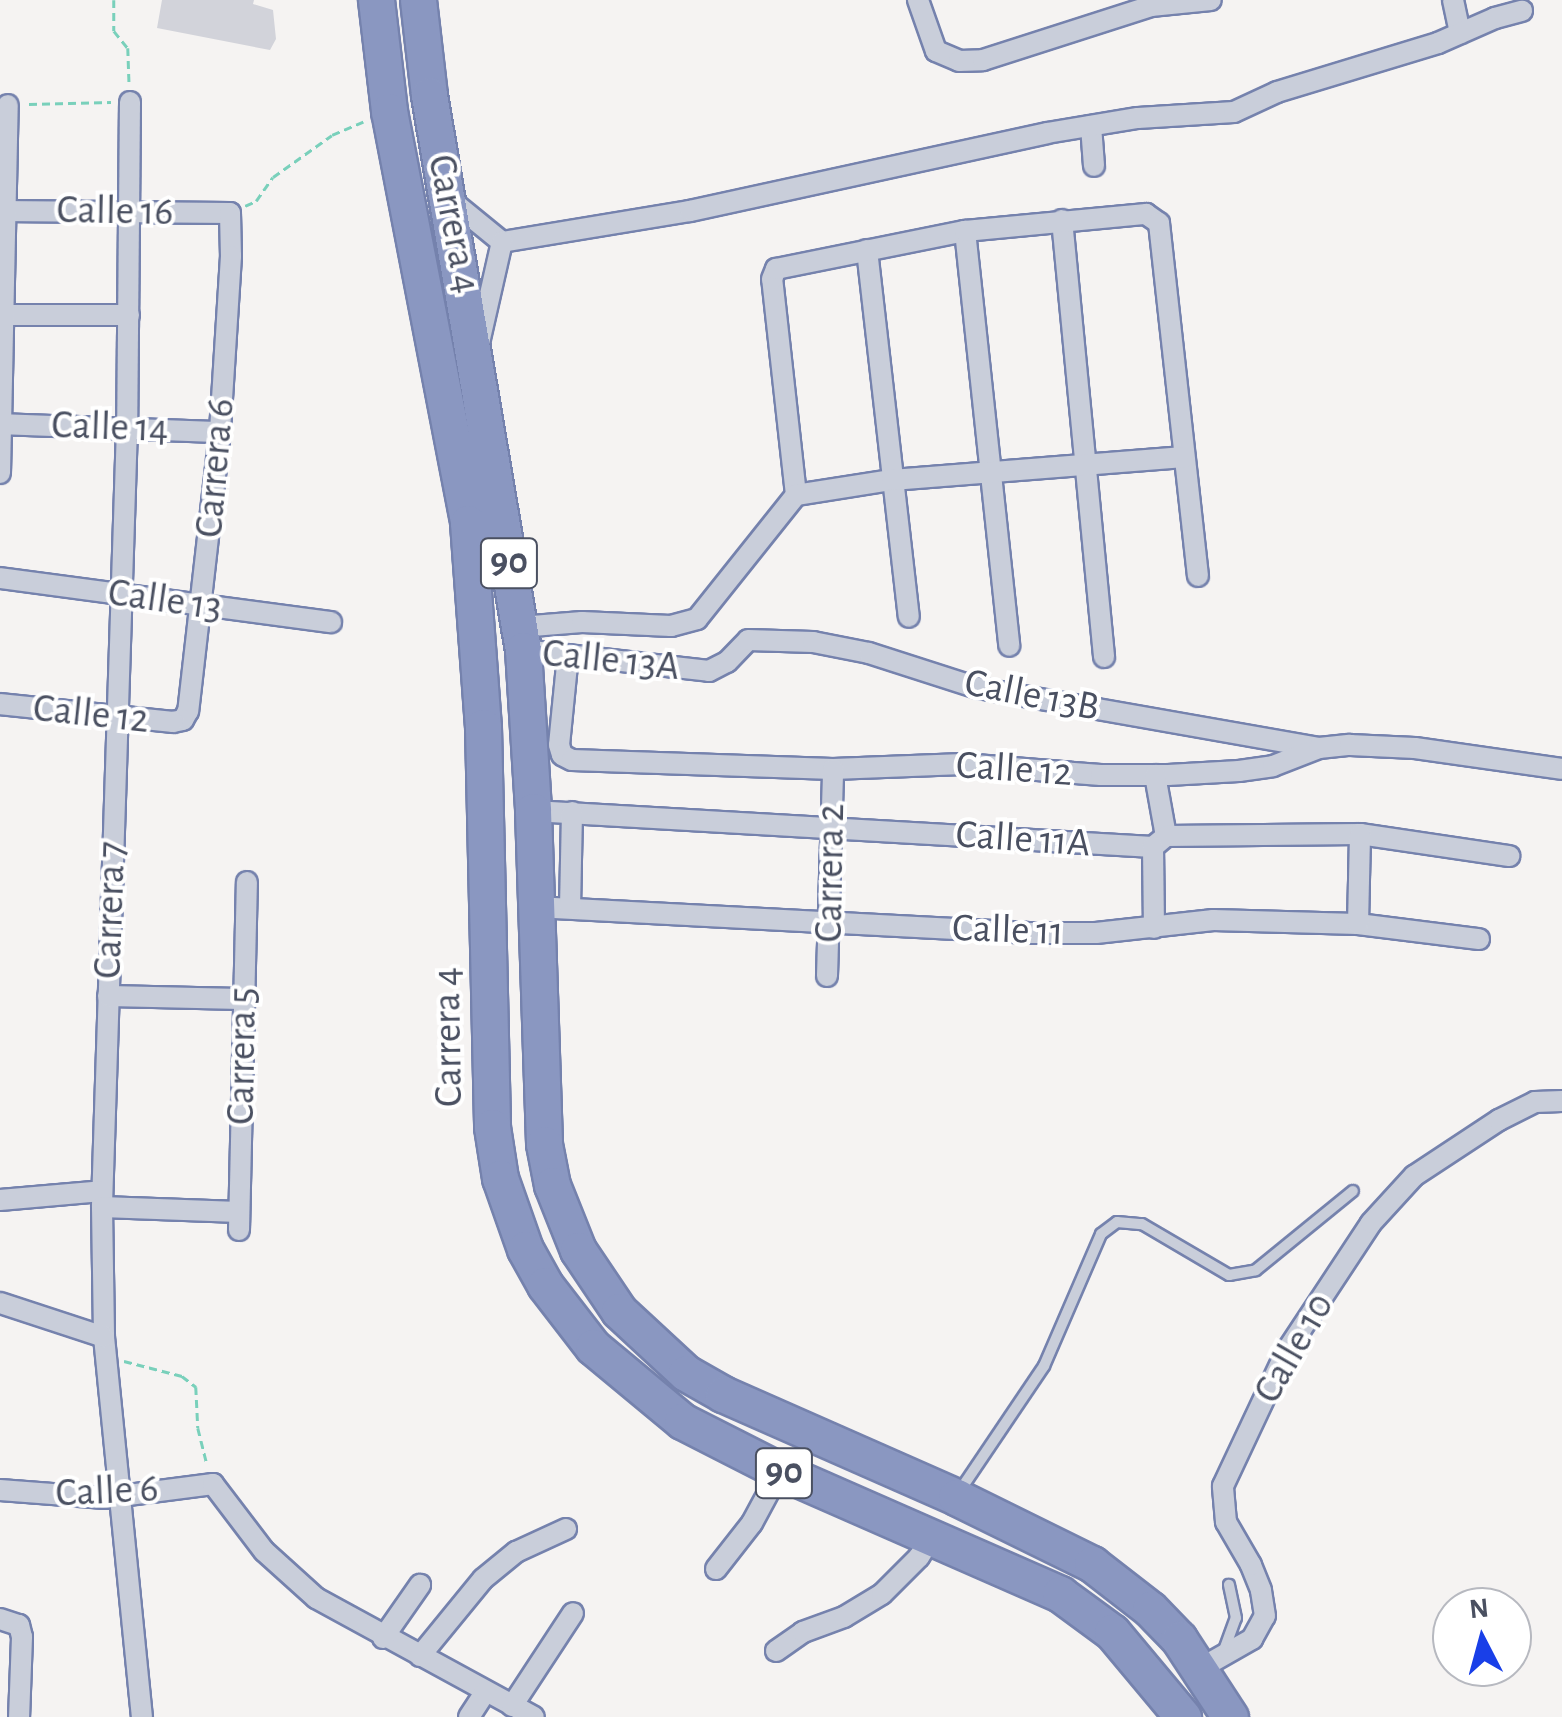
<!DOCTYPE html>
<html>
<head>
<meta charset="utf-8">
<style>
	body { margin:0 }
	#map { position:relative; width:1562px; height:1717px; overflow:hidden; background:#f5f3f2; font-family:"Alegreya Sans",sans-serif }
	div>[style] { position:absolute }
	.building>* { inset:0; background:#d2d3da }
	.path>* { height:2.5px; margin-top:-1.25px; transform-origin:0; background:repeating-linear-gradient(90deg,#79d0bb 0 8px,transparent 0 13px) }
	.roads { filter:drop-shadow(2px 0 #7582ad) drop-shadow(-2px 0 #7582ad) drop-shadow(0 2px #7582ad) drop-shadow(0 -2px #7582ad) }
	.lane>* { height:10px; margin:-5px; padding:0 5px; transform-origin:5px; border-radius:5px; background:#c9ceda }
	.street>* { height:20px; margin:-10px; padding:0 10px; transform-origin:10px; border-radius:10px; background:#c9ceda }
	.highway>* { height:35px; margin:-17.5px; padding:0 17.5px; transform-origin:17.5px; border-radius:17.5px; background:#8a97c1 }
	span { translate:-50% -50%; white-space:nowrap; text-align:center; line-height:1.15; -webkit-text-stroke:8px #fff; paint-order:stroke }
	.shield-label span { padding:2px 8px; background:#fff; border:2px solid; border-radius:8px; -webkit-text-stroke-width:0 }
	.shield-label { font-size:38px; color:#4a5061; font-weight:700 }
	.street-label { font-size:40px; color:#4a5061 }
	.north { position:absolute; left:1432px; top:1587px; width:100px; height:100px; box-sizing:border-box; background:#fff; border:2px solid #b7b9c0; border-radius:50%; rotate:354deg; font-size:28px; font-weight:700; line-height:40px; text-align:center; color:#4a5061 }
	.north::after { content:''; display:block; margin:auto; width:35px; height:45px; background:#193fe8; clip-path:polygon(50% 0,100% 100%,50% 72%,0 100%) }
</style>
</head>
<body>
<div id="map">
	<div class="building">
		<div style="clip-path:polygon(162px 0,254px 0,253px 4px,273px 10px,276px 39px,270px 50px,157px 28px)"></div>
	</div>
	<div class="path">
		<div style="left:114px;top:0;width:31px;rotate:90deg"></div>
		<div style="left:114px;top:31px;width:22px;rotate:51deg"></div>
		<div style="left:128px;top:48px;width:35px;rotate:88deg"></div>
		<div style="left:29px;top:104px;width:82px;rotate:-1.4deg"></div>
		<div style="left:245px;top:206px;width:12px;rotate:-24deg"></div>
		<div style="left:256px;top:201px;width:29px;rotate:-55deg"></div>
		<div style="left:273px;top:177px;width:72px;rotate:-35.4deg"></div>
		<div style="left:332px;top:135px;width:34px;rotate:-23deg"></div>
		<div style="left:124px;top:1361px;width:60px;rotate:14.5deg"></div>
		<div style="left:182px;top:1376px;width:18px;rotate:38deg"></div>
		<div style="left:196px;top:1387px;width:41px;rotate:87.2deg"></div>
		<div style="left:198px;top:1428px;width:37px;rotate:76deg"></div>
	</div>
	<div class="roads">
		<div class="lane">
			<div style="left:959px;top:1492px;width:152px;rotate:-56deg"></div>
			<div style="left:1044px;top:1366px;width:144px;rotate:-66.6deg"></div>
			<div style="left:1101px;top:1234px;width:20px;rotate:-37deg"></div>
			<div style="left:1117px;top:1222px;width:25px;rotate:5deg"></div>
			<div style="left:1142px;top:1224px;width:101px;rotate:30.4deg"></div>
			<div style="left:1229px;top:1275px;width:27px;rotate:-10deg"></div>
			<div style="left:1256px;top:1270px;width:125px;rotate:-39.2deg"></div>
			<div style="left:1223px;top:1653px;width:37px;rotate:-70deg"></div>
			<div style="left:1236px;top:1618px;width:34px;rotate:-102deg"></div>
		</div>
		<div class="street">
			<div style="left:918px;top:0;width:54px;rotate:70.6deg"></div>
			<div style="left:936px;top:51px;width:25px;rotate:23deg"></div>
			<div style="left:959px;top:61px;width:24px;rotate:-2deg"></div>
			<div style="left:983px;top:60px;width:176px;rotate:-17.8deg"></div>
			<div style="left:1151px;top:6px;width:60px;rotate:-5.7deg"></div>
			<div style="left:1453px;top:0;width:34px;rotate:78deg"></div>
			<div style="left:130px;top:102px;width:325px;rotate:90.5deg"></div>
			<div style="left:127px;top:427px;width:780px;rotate:91.84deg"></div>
			<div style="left:102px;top:1207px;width:130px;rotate:89.1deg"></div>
			<div style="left:104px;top:1337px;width:382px;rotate:84.3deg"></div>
			<div style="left:1091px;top:126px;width:40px;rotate:85.7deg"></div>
			<div style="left:448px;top:198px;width:70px;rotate:39.2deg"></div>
			<div style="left:502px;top:242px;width:191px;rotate:-9.4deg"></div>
			<div style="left:690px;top:211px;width:365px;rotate:-12.3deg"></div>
			<div style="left:1047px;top:133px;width:92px;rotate:-9.4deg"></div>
			<div style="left:1138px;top:118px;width:96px;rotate:-3.6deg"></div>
			<div style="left:1234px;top:112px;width:47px;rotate:-24.9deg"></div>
			<div style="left:1277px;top:92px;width:168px;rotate:-16.9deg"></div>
			<div style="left:1438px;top:43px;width:62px;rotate:-23.7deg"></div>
			<div style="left:1495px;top:18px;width:28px;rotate:-15deg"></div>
			<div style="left:0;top:211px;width:230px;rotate:0.5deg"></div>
			<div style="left:230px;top:213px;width:43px;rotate:88.7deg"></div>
			<div style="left:231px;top:256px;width:176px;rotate:93.6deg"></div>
			<div style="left:220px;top:432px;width:281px;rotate:96.5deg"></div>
			<div style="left:188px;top:711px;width:10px;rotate:119deg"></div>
			<div style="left:183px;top:720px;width:10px;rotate:169deg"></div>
			<div style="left:173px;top:722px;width:174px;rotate:-174.1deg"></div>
			<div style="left:1062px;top:220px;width:439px;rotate:84.5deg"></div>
			<div style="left:965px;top:231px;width:417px;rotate:83.9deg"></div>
			<div style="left:867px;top:250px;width:369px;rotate:83.5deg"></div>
			<div style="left:0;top:315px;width:129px"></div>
			<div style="left:479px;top:343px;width:104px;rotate:-77.2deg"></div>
			<div style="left:0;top:424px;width:220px;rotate:2.1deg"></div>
			<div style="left:0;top:473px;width:368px;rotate:-88.8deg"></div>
			<div style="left:796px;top:495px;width:217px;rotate:-96.3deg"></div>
			<div style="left:772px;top:279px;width:11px;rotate:-68deg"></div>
			<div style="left:776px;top:269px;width:193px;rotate:-11.4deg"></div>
			<div style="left:965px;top:231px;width:182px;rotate:-5.4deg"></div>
			<div style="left:1146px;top:214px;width:16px;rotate:35deg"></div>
			<div style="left:1159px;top:223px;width:355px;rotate:83.7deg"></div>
			<div style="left:0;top:578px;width:334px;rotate:7.6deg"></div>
			<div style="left:520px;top:627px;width:62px;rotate:-4.6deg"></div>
			<div style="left:582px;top:622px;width:89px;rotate:2.6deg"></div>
			<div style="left:671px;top:626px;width:27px;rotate:-15deg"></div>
			<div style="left:697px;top:619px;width:159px;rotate:-51.4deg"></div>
			<div style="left:796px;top:495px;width:97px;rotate:-8.9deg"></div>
			<div style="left:892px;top:480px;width:293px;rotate:-4.5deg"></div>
			<div style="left:523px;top:650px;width:187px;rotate:6.4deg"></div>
			<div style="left:709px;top:671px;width:20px;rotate:-27deg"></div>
			<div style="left:727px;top:662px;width:30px;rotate:-46deg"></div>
			<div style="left:748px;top:640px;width:65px;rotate:1.8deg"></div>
			<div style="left:813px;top:642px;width:57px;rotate:11.1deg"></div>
			<div style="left:869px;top:653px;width:114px;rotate:17.8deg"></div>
			<div style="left:978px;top:688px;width:344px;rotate:10deg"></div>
			<div style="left:568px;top:655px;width:90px;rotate:95.7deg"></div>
			<div style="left:559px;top:745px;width:10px;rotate:73deg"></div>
			<div style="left:562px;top:755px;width:11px;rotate:27deg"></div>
			<div style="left:572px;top:760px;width:261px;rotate:2deg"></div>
			<div style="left:833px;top:769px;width:130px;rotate:-2.2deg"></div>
			<div style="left:963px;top:764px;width:138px;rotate:4.6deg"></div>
			<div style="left:1101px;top:775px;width:67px"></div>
			<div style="left:1168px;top:775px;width:71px;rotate:-3.2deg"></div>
			<div style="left:1239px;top:771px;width:34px;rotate:-8deg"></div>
			<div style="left:1273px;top:766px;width:49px;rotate:-21.4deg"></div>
			<div style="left:1319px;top:748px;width:31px;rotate:-6deg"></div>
			<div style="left:1350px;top:745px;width:65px;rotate:2.6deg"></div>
			<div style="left:1415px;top:748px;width:148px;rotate:8.1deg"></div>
			<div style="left:1155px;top:775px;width:62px;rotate:79.8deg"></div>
			<div style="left:533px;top:811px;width:621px;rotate:3.32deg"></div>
			<div style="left:1153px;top:847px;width:17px;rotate:-40deg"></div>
			<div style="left:1166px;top:836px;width:194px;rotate:-0.6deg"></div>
			<div style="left:1360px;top:834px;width:151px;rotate:8.4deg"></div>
			<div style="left:1153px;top:847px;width:81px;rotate:89.3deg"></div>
			<div style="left:535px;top:907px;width:492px;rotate:3deg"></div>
			<div style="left:1026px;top:933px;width:70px"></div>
			<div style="left:1096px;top:933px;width:118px;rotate:-6.3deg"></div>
			<div style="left:1213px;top:920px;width:145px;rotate:1.6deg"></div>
			<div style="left:1358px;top:924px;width:122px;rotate:7.1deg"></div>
			<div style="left:570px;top:908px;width:96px;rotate:-88.8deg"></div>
			<div style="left:1358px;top:924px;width:90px;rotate:-88.7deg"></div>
			<div style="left:827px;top:976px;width:207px;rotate:-88.3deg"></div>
			<div style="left:108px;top:996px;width:134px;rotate:1.3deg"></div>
			<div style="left:0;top:1200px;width:102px;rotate:-5deg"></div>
			<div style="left:102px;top:1207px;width:137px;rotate:2.1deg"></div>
			<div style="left:239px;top:1230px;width:348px;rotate:-88.7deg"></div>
			<div style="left:0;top:1303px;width:109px;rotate:18.1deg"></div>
			<div style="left:0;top:1490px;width:105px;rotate:4.4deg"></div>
			<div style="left:105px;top:1498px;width:109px;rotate:-7.4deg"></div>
			<div style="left:213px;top:1484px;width:84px;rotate:52.7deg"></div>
			<div style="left:264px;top:1551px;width:70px;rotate:42.1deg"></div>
			<div style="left:316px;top:1598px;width:248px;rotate:28.6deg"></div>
			<div style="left:716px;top:1569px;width:58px;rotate:-52deg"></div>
			<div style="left:752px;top:1523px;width:59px;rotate:-61.7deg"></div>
			<div style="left:0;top:1619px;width:20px;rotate:18deg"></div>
			<div style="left:19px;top:1625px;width:12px;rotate:76deg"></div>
			<div style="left:22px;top:1637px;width:80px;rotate:92.1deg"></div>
			<div style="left:383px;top:1638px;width:65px;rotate:-55.1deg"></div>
			<div style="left:776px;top:1651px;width:33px;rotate:-35deg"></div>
			<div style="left:803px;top:1632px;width:44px;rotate:-20.1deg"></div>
			<div style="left:844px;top:1617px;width:44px;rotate:-31.2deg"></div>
			<div style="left:882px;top:1594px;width:52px;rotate:-45deg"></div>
			<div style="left:919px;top:1557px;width:25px;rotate:-58deg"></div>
			<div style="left:420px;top:1656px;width:99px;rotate:-50.7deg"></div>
			<div style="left:483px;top:1579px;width:43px;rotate:-39.3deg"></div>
			<div style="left:516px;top:1552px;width:55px;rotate:-24.7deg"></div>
			<div style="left:1201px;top:1668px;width:59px;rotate:-29.6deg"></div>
			<div style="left:1252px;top:1639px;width:26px;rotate:-61deg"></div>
			<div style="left:1265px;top:1616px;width:26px;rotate:-99deg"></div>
			<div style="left:1261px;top:1590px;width:27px;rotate:-112deg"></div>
			<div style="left:1251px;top:1565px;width:50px;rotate:-120.2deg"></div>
			<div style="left:1226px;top:1522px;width:36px;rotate:-95deg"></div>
			<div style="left:1223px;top:1486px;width:148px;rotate:-64.8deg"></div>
			<div style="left:1286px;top:1352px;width:154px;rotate:-56.6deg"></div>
			<div style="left:1371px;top:1223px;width:64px;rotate:-47.5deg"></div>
			<div style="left:1414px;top:1176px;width:102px;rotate:-33.4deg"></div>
			<div style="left:1499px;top:1120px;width:40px;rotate:-26.6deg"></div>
			<div style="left:1535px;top:1102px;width:27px;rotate:-2deg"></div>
			<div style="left:512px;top:1706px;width:111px;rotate:-56.7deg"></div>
			<div style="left:469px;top:1717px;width:30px;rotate:-57deg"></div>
		</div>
		<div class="highway">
			<div style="left:376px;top:0;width:112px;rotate:83.3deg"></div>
			<div style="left:389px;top:111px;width:420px;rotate:79.1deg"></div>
			<div style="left:468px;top:523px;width:205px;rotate:85.8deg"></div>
			<div style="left:483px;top:727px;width:400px;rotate:88.7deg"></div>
			<div style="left:492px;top:1127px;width:52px;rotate:81.1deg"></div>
			<div style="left:500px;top:1178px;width:75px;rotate:70.6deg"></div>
			<div style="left:525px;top:1249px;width:41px;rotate:60.9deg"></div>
			<div style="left:545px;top:1285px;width:78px;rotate:52.3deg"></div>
			<div style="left:593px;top:1347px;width:116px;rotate:39.7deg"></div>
			<div style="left:682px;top:1421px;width:110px;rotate:27deg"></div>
			<div style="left:780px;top:1471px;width:306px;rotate:23.7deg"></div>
			<div style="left:1060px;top:1594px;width:64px;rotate:36.2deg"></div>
			<div style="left:1112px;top:1632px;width:111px;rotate:50.1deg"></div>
			<div style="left:418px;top:0;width:96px;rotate:83.4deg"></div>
			<div style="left:429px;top:95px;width:563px;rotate:80.39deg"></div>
			<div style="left:523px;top:650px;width:161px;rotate:86.4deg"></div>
			<div style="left:533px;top:811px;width:333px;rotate:88.1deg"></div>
			<div style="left:544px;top:1144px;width:42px;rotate:79deg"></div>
			<div style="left:552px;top:1185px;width:70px;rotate:68.2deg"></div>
			<div style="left:578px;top:1250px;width:73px;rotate:56.1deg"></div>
			<div style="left:619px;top:1311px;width:91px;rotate:42.8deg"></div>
			<div style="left:686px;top:1373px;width:43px;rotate:29.6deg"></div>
			<div style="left:723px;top:1394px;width:255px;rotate:23.8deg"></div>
			<div style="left:956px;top:1497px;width:152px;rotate:26.2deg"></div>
			<div style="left:1092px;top:1564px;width:73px;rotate:37.8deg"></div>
			<div style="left:1150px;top:1609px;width:42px;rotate:46deg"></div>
			<div style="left:1179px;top:1639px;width:93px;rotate:56.8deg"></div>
		</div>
	</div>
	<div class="shield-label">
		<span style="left:509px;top:563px">90</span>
		<span style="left:784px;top:1473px">90</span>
	</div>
	<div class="street-label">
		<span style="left:115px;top:211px;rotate:1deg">Calle 16</span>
		<span style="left:454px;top:224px;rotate:79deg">Carrera 4</span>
		<span style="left:110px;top:427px;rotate:2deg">Calle 14</span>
		<span style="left:215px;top:468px;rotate:-85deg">Carrera 6</span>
		<span style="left:165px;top:600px;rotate:8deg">Calle 13</span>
		<span style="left:611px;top:660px;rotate:6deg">Calle 13A</span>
		<span style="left:1032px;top:695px;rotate:11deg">Calle 13B</span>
		<span style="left:91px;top:714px;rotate:6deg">Calle 12</span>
		<span style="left:1014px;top:769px;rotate:4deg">Calle 12</span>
		<span style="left:1023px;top:839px;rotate:4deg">Calle 11A</span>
		<span style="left:830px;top:873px;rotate:-89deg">Carrera 2</span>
		<span style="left:110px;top:910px;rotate:-88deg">Carrera 7</span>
		<span style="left:1008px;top:930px;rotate:2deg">Calle 11</span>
		<span style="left:448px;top:1037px;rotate:-91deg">Carrera 4</span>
		<span style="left:242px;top:1056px;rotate:-89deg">Carrera 5</span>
		<span style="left:1294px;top:1348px;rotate:-60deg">Calle 10</span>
		<span style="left:107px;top:1491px;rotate:-3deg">Calle 6</span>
	</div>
	<div class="north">N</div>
</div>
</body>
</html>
